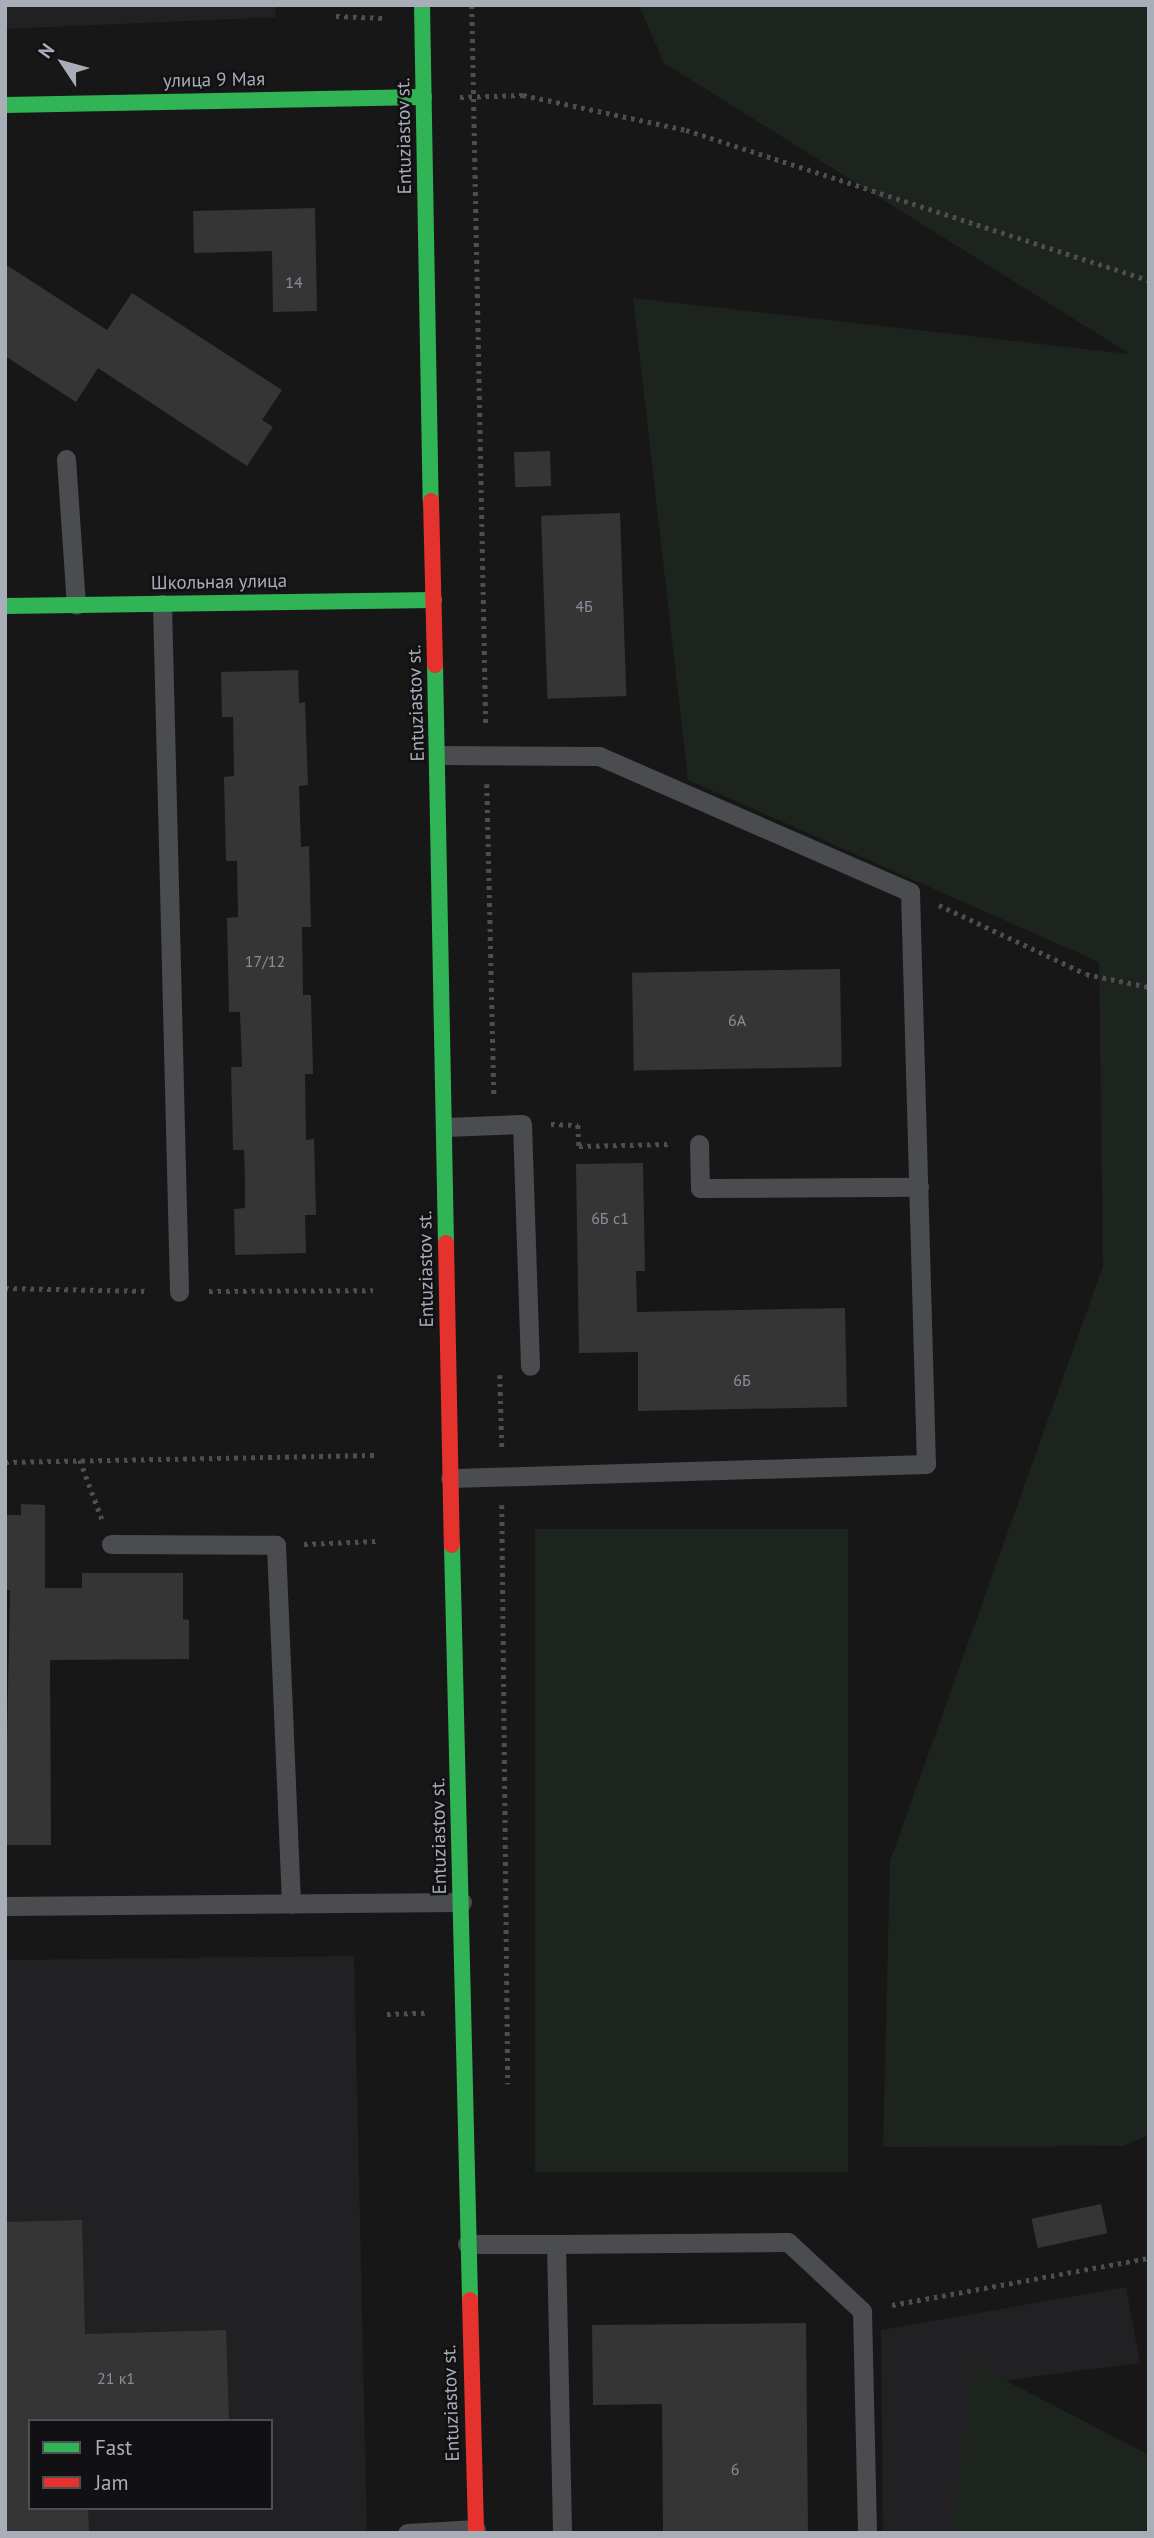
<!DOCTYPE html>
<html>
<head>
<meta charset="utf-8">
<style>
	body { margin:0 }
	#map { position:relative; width:1154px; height:2538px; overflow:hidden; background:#171717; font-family:"PT Sans",sans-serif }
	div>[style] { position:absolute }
	.built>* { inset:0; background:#212123 }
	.green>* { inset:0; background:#1d241e; transform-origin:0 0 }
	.building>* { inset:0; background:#353536; transform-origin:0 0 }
	.path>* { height:4.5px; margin-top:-2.25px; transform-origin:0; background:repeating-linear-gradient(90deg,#4d4e52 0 3.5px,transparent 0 8.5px) }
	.lane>* { height:19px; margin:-9.5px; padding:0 9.5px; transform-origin:9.5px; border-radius:9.5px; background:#4b4c50 }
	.fast>* { height:16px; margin:-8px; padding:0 8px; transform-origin:8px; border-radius:8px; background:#30b455 }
	.jam>* { height:16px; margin:-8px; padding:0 8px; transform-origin:8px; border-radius:8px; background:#e5322d }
	span { translate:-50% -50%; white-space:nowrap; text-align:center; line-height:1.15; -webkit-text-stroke:5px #111113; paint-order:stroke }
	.number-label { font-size:16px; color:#8b8f98 }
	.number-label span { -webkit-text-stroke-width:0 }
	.street-label { font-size:19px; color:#a8adb8 }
	.frame { position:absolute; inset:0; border:7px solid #a8adb8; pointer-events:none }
	.legend { position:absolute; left:28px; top:2419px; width:245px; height:91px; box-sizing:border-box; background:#111113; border:2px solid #4d4f55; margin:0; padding:9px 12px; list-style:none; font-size:21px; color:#a8adb8 }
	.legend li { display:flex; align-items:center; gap:14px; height:35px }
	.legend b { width:35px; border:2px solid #4d4f55 }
	.north { position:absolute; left:28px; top:28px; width:70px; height:70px; -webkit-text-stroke:5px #111113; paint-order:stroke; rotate:306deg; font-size:19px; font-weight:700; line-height:28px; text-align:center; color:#a8adb8 }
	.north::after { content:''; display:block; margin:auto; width:24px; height:32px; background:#a8adb8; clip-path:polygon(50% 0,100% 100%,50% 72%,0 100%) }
</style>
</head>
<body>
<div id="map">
	<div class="built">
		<div style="clip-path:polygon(5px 5px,275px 5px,276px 17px,5px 29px)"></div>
		<div style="clip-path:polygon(evenodd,354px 1956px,367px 2533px,5px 2533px,5px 1960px,354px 1956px,30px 2421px,271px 2421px,271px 2508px,30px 2508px,30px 2421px)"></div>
		<div style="clip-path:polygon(1126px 2287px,1140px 2363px,985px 2383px,984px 2533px,883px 2533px,881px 2330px)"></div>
	</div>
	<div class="green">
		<div style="clip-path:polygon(639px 5px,1149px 5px,1149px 2135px,1123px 2146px,883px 2147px,890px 1861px,1103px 1266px,1099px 962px,688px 780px,633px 298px,1130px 354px,664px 63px)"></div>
		<div style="left:535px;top:1529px;width:313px;height:643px"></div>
		<div style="clip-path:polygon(974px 2364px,1149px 2455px,1149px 2533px,952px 2533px)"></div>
	</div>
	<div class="building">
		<div style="clip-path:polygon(315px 208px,317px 311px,273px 312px,272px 251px,194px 253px,193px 211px)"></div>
		<div style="clip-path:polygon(5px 264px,107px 330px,132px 293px,282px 390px,262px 420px,273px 427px,247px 466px,98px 368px,76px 402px,5px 356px)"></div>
		<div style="left:550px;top:451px;width:35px;height:36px;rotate:88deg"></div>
		<div style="left:620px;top:513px;width:183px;height:79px;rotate:88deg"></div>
		<div style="clip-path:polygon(298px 670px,299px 703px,305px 702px,308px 785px,299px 786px,301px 847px,309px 846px,311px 927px,302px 927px,303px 995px,311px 995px,313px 1074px,305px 1074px,306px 1140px,314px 1139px,316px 1215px,305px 1215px,306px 1253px,235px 1255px,234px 1209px,245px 1208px,245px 1179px,244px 1150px,233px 1150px,231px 1067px,242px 1067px,240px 1012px,229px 1012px,227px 918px,238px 917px,237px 861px,226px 861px,224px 777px,234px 776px,233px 717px,222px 717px,221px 672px)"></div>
		<div style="left:840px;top:969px;width:98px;height:208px;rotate:89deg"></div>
		<div style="clip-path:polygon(643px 1163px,645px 1271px,636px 1271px,637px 1312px,845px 1308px,847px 1407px,638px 1411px,638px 1352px,579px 1353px,576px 1164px)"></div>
		<div style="clip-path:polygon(21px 1504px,45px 1505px,45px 1588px,82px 1588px,82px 1573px,183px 1573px,183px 1619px,189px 1620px,189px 1659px,50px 1660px,51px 1845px,5px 1845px,10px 1590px,5px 1590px,5px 1515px,21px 1515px)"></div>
		<div style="left:1101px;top:2204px;width:30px;height:71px;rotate:78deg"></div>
		<div style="clip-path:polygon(82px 2220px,85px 2334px,226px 2330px,229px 2421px,30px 2421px,30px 2508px,88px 2508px,89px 2533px,5px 2533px,5px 2222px)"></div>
		<div style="clip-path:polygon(806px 2323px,808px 2533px,663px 2533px,662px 2404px,593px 2405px,592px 2325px)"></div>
	</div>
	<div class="path">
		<div style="left:472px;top:5px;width:721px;rotate:88.89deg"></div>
		<div style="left:336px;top:16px;width:48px;rotate:2.4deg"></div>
		<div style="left:460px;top:97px;width:63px;rotate:-1.8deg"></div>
		<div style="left:523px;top:95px;width:167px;rotate:12.1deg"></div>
		<div style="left:686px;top:130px;width:487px;rotate:18deg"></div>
		<div style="left:487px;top:784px;width:313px;rotate:88.7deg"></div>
		<div style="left:939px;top:905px;width:162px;rotate:25.1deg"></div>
		<div style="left:1086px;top:974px;width:64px;rotate:11.7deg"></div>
		<div style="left:551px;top:1124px;width:27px;rotate:2deg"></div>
		<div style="left:578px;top:1125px;width:21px;rotate:87deg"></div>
		<div style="left:579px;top:1146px;width:91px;rotate:-1.3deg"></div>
		<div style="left:5px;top:1288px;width:143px;rotate:1.2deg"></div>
		<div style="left:209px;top:1291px;width:164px;rotate:-0.3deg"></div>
		<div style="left:500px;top:1375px;width:72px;rotate:88.4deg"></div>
		<div style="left:80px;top:1460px;width:63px;rotate:69.6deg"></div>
		<div style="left:5px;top:1462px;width:370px;rotate:-1.1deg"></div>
		<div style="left:502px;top:1505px;width:579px;rotate:89.41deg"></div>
		<div style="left:304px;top:1544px;width:73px;rotate:-2.4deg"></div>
		<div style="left:387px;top:2014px;width:38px;rotate:-2deg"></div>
		<div style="left:892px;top:2305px;width:261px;rotate:-10.4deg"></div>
	</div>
	<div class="lane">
		<div style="left:66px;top:459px;width:146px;rotate:86.1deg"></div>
		<div style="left:162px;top:604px;width:688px;rotate:88.58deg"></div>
		<div style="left:439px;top:755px;width:160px;rotate:0.4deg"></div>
		<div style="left:599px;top:756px;width:339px;rotate:23.6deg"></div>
		<div style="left:910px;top:892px;width:572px;rotate:88.4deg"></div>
		<div style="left:926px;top:1464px;width:476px;rotate:178.3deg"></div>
		<div style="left:445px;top:1127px;width:77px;rotate:-2.2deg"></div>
		<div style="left:522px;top:1124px;width:242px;rotate:88.1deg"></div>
		<div style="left:699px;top:1144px;width:44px;rotate:88.7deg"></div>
		<div style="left:700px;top:1188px;width:219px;rotate:-0.3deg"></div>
		<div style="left:111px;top:1544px;width:165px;rotate:0.3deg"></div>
		<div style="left:276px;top:1545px;width:359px;rotate:87.6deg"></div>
		<div style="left:5px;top:1906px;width:457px;rotate:-0.5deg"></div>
		<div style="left:467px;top:2244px;width:89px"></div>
		<div style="left:556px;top:2244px;width:289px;rotate:88.8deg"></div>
		<div style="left:556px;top:2244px;width:232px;rotate:-0.5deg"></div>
		<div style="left:788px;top:2242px;width:101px;rotate:43deg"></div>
		<div style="left:862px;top:2311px;width:222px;rotate:88.7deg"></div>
		<div style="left:407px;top:2533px;width:69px;rotate:-3.3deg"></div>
	</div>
	<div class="fast">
		<div style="left:422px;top:5px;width:496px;rotate:89deg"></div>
		<div style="left:5px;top:105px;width:419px;rotate:-1.1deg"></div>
		<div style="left:5px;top:606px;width:429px;rotate:-0.8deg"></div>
		<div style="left:435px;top:665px;width:578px;rotate:88.91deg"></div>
		<div style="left:452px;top:1545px;width:755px;rotate:88.63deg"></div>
	</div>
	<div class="jam">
		<div style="left:431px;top:501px;width:164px;rotate:88.6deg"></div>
		<div style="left:446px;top:1243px;width:302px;rotate:88.9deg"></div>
		<div style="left:470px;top:2300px;width:233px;rotate:88.5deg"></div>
	</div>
	<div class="number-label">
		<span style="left:294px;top:282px">14</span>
		<span style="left:584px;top:606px">4Б</span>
		<span style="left:265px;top:961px">17/12</span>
		<span style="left:737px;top:1020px">6А</span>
		<span style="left:610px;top:1218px">6Б с1</span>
		<span style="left:742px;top:1380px">6Б</span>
		<span style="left:116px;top:2378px">21 к1</span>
		<span style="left:735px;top:2469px">6</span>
	</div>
	<div class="street-label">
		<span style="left:214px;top:80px;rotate:-1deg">улица 9 Мая</span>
		<span style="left:404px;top:136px;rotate:-91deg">Entuziastov st.</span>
		<span style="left:219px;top:582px;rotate:-1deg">Школьная улица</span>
		<span style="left:416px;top:703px;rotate:-92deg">Entuziastov st.</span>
		<span style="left:426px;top:1269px;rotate:-91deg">Entuziastov st.</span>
		<span style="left:439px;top:1836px;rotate:-91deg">Entuziastov st.</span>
		<span style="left:451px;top:2403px;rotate:-92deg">Entuziastov st.</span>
	</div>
	<div class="frame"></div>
	<ul class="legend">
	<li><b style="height:9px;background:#30b455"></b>Fast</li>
	<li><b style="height:9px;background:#e5322d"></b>Jam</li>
	</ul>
	<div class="north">N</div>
</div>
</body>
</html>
